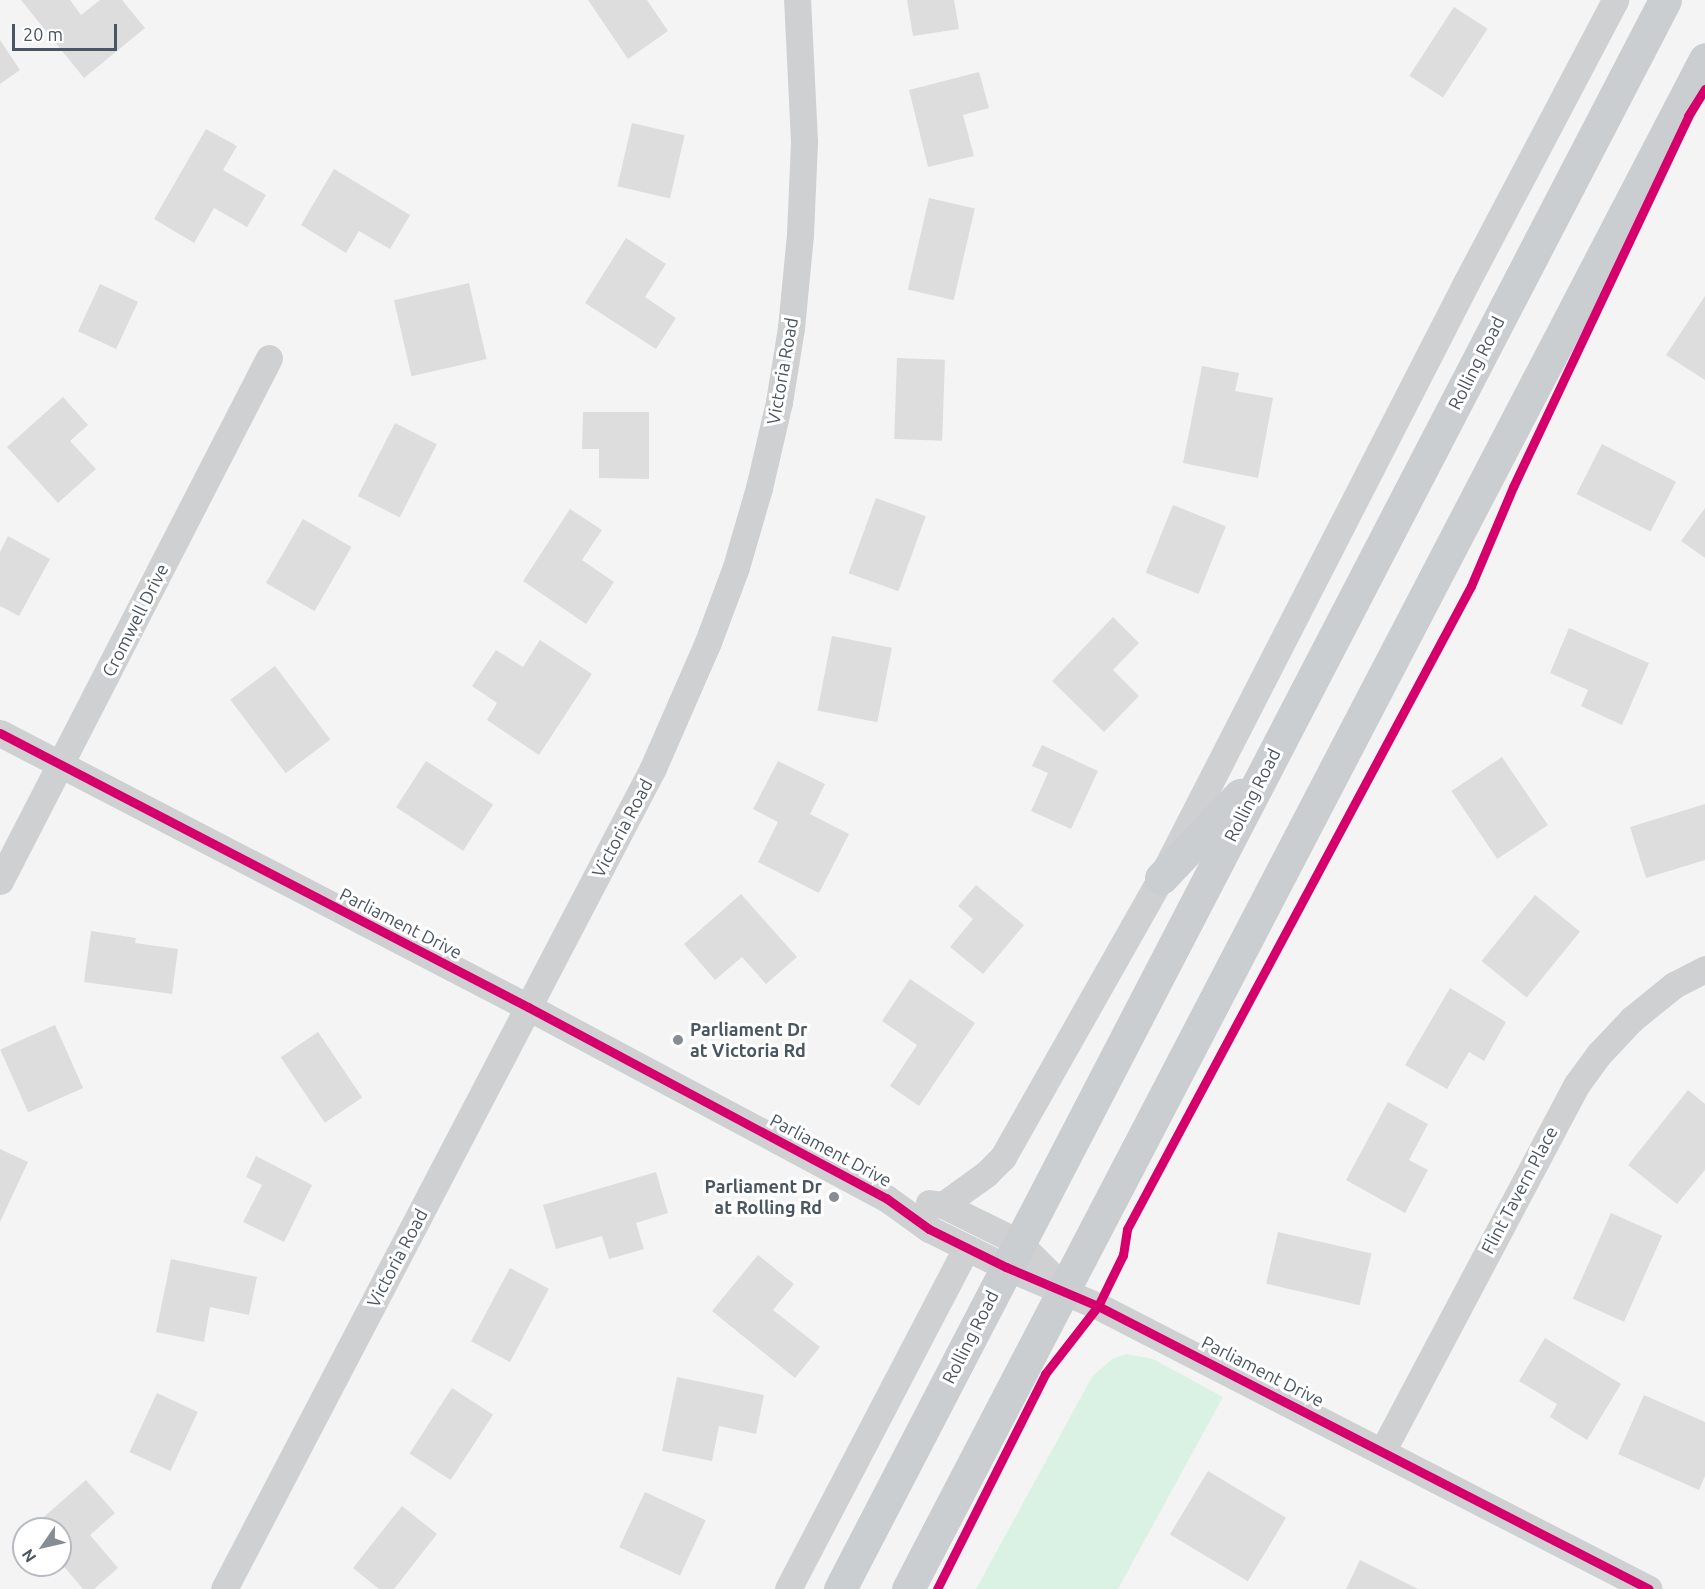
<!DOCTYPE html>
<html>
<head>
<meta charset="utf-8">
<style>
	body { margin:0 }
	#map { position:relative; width:1705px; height:1589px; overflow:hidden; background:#f4f4f4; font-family:Ubuntu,sans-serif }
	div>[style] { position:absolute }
	.green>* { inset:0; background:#d9f2e3 }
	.building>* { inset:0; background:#ddddde; transform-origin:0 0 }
	.street>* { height:27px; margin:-13.5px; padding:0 13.5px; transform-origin:13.5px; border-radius:13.5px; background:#ced0d2 }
	.primary>* { height:33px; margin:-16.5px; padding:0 16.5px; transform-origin:16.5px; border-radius:16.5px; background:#caced1 }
	.cycleway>* { height:9px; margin:-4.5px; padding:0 4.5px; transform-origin:4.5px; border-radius:4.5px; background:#d6006c }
	.dots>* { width:16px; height:16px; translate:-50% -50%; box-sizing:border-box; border:3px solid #fff; border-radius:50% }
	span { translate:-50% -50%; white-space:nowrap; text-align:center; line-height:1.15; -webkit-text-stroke:6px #fff; paint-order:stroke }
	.street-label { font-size:18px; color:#4a5661 }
	.poi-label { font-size:18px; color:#4a5661; font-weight:700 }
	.left { translate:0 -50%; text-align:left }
	.right { translate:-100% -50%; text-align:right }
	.north { position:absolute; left:12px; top:1517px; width:60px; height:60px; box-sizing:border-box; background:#fff; border:2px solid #b7bbc0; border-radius:50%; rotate:236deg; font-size:16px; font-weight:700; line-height:24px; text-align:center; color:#4a5661 }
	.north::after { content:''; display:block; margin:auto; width:21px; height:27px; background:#868d94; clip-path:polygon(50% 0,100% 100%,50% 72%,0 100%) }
	.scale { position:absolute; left:12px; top:24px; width:105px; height:27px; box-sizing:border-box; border:3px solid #4a5661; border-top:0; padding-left:8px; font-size:18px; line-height:21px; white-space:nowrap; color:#4a5661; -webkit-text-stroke:4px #fff; paint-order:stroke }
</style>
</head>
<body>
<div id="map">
	<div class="green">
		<div style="clip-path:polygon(1126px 1354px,1153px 1359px,1223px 1397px,1118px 1589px,976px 1589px,1092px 1377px,1112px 1359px)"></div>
	</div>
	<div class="building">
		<div style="clip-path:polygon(21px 0,70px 0,81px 15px,100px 0,122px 0,145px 28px,84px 78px)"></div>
		<div style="clip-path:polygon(588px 0,647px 0,668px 31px,628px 59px)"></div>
		<div style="clip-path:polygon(907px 0,954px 0,959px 29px,913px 36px)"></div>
		<div style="left:1454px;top:7px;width:40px;height:82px;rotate:33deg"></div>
		<div style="clip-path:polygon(0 40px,20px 70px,0 84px)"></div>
		<div style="clip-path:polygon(979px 72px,989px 108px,963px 115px,974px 156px,928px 167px,909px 90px)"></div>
		<div style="left:632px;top:123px;width:54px;height:65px;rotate:13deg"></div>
		<div style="clip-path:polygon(206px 129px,237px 146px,223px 170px,266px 195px,247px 227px,214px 208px,194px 243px,154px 219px)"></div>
		<div style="clip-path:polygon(334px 169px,410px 215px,390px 249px,359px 231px,346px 253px,301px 225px)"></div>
		<div style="left:929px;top:198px;width:47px;height:94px;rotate:13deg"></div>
		<div style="clip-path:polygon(626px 238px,666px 264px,645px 297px,676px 318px,656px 349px,585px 303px)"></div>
		<div style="left:469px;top:283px;width:78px;height:77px;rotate:77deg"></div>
		<div style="left:100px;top:284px;width:42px;height:52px;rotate:25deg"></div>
		<div style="clip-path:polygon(1705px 296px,1705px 380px,1666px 355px)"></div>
		<div style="left:897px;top:358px;width:48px;height:81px;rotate:2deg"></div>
		<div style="clip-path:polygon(1202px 366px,1239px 373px,1235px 391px,1273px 398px,1258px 478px,1183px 463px)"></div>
		<div style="clip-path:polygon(63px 397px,88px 425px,70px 441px,96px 469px,58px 503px,7px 447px)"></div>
		<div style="clip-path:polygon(583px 412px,649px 412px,649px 479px,599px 478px,599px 449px,582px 449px)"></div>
		<div style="left:395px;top:423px;width:47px;height:82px;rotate:27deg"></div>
		<div style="left:1602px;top:444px;width:83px;height:56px;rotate:27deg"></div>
		<div style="left:876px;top:498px;width:53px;height:80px;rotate:20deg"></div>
		<div style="left:1173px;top:505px;width:57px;height:73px;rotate:22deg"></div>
		<div style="clip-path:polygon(1705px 508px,1705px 558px,1681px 541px)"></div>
		<div style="clip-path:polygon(570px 509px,602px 530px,582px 560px,614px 582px,586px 624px,523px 581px)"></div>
		<div style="left:303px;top:519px;width:56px;height:74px;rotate:30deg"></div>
		<div style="clip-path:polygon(8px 536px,50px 559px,19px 616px,0 606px,0 552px)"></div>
		<div style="clip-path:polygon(1113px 617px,1139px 643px,1113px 670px,1139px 696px,1104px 732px,1052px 681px)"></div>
		<div style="clip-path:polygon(1569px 628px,1649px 663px,1622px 725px,1581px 706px,1588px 690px,1550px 673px)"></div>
		<div style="left:832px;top:636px;width:61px;height:76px;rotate:11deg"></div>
		<div style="clip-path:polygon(540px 640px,592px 674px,539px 755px,487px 720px,497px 703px,472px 686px,496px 650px,523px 667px)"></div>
		<div style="left:275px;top:666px;width:92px;height:56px;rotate:53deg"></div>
		<div style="clip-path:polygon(1042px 745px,1098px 771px,1071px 829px,1031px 811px,1048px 773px,1032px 766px)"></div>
		<div style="left:1502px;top:757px;width:82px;height:61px;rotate:56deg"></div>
		<div style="left:426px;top:761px;width:80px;height:55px;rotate:33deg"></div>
		<div style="clip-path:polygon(778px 761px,825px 784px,810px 814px,849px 834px,819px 893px,758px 862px,778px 822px,753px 809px)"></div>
		<div style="clip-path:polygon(1705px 804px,1705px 860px,1646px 878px,1630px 827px)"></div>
		<div style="clip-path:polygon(976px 885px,1024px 925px,983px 974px,950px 947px,973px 919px,958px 906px)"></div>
		<div style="clip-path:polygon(741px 894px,797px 957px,766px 984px,742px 957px,715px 980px,684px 944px)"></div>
		<div style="left:1535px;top:895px;width:58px;height:85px;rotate:39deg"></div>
		<div style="clip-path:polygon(91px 931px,136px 938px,135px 943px,178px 949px,172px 994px,84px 982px)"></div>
		<div style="clip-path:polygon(910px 979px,975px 1023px,919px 1106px,890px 1086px,917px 1045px,882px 1021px)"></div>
		<div style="clip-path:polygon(1450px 988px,1506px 1022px,1484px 1061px,1469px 1052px,1447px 1089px,1405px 1065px)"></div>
		<div style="left:55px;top:1025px;width:69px;height:60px;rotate:66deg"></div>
		<div style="left:318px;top:1032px;width:79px;height:45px;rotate:56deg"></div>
		<div style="clip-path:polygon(1688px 1090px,1705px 1104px,1705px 1170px,1677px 1204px,1628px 1165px)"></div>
		<div style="clip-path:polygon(1388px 1102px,1428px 1124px,1409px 1160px,1428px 1170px,1405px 1213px,1346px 1180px)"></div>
		<div style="clip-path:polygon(0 1149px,28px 1162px,0 1222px)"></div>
		<div style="clip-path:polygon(256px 1156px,312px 1185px,284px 1242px,243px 1222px,262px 1185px,246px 1177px)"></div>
		<div style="clip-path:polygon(656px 1172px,668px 1213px,636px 1223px,644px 1249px,609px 1259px,602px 1236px,556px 1249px,543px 1205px)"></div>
		<div style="left:1611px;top:1213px;width:56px;height:94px;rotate:24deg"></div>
		<div style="left:1278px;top:1232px;width:96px;height:53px;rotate:13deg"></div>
		<div style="clip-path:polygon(758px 1255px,794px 1284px,773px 1310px,820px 1347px,795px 1378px,712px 1311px)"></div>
		<div style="clip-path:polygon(171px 1259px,257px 1277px,249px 1315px,210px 1307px,204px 1342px,156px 1332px)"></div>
		<div style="left:510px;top:1268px;width:44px;height:83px;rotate:28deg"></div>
		<div style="clip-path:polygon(1545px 1338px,1621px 1384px,1587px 1440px,1550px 1417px,1557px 1404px,1519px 1381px)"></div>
		<div style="clip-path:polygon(677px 1377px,764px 1395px,756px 1434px,719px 1426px,712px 1461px,662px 1451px)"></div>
		<div style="left:452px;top:1388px;width:49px;height:78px;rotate:33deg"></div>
		<div style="left:157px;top:1393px;width:45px;height:65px;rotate:25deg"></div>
		<div style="clip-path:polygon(1644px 1395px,1705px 1422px,1705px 1476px,1699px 1490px,1618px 1454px)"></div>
		<div style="left:1208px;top:1471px;width:91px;height:74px;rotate:31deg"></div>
		<div style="clip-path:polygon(86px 1480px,115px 1513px,90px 1535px,118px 1568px,94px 1589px,83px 1589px,60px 1562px,60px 1529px,30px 1529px)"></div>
		<div style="left:645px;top:1492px;width:67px;height:61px;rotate:25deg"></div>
		<div style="clip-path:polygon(402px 1506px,437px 1534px,394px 1589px,379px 1589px,353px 1568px)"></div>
		<div style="clip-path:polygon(1360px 1560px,1418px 1589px,1346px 1589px)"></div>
	</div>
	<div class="street">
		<div style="left:0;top:733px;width:595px;rotate:27.43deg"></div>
		<div style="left:528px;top:1007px;width:406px;rotate:28.1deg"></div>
		<div style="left:886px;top:1198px;width:53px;rotate:35.8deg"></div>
		<div style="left:929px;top:1229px;width:86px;rotate:26.3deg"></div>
		<div style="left:1006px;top:1267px;width:100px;rotate:23deg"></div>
		<div style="left:1098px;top:1306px;width:619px;rotate:27.19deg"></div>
		<div style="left:0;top:881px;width:588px;rotate:-62.78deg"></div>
		<div style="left:929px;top:1203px;width:14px;rotate:8deg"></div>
		<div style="left:943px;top:1205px;width:84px;rotate:26.3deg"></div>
		<div style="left:1018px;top:1242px;width:59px;rotate:45deg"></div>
		<div style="left:943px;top:1205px;width:53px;rotate:-35.8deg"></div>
		<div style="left:986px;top:1174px;width:24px;rotate:-45deg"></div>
		<div style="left:1003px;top:1157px;width:321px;rotate:-60.5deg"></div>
		<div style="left:1161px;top:878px;width:669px;rotate:-62.86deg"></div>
		<div style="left:1466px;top:283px;width:320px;rotate:-62.2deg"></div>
		<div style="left:1383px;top:1450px;width:414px;rotate:-62.1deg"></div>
		<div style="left:1577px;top:1084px;width:37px;rotate:-54deg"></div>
		<div style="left:1599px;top:1054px;width:48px;rotate:-46.7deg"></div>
		<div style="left:1632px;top:1019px;width:54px;rotate:-39deg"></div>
		<div style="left:1674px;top:985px;width:35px;rotate:-27deg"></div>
		<div style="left:224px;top:1589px;width:926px;rotate:-62.41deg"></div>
		<div style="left:653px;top:768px;width:137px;rotate:-66.4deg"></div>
		<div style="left:708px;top:642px;width:80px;rotate:-69.5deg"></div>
		<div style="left:736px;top:567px;width:82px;rotate:-73.8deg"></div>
		<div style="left:759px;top:488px;width:88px;rotate:-76.9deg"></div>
		<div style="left:779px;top:402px;width:75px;rotate:-80.8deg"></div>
		<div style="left:791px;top:328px;width:94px;rotate:-84.5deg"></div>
		<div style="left:800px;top:234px;width:93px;rotate:-87.5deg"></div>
		<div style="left:804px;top:141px;width:141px;rotate:-92.8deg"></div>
		<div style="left:788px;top:1589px;width:385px;rotate:-62.4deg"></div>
	</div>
	<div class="primary">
		<div style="left:1161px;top:878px;width:115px;rotate:-46.4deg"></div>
		<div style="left:840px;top:1589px;width:1790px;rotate:-62.56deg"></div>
		<div style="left:908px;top:1589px;width:1725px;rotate:-62.48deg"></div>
	</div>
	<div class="cycleway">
		<div style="left:0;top:733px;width:595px;rotate:27.43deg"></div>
		<div style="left:528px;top:1007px;width:406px;rotate:28.1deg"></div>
		<div style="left:886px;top:1198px;width:53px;rotate:35.8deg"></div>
		<div style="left:929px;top:1229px;width:86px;rotate:26.3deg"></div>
		<div style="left:1006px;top:1267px;width:100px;rotate:23deg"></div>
		<div style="left:1098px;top:1306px;width:619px;rotate:27.19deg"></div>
		<div style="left:937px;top:1589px;width:241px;rotate:-63.3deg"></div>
		<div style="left:1045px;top:1374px;width:86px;rotate:-52.1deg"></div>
		<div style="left:1098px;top:1306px;width:57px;rotate:-63.9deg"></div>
		<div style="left:1123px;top:1255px;width:26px;rotate:-81deg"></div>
		<div style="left:1127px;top:1229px;width:729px;rotate:-61.85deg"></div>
		<div style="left:1471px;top:586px;width:108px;rotate:-67deg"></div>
		<div style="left:1513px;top:487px;width:410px;rotate:-64.7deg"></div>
		<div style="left:1688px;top:116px;width:32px;rotate:-58deg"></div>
	</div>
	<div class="dots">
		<div style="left:678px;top:1040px;background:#868d94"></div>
		<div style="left:834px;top:1197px;background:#868d94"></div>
	</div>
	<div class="street-label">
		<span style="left:1476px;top:363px;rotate:-63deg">Rolling Road</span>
		<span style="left:782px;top:371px;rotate:-80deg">Victoria Road</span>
		<span style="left:135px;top:620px;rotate:-63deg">Cromwell Drive</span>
		<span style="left:1252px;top:795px;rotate:-63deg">Rolling Road</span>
		<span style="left:622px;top:828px;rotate:-62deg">Victoria Road</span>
		<span style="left:401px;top:923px;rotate:27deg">Parliament Drive</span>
		<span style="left:831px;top:1150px;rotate:28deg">Parliament Drive</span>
		<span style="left:1519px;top:1190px;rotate:-62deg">Flint Tavern Place</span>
		<span style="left:397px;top:1258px;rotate:-62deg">Victoria Road</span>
		<span style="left:970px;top:1337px;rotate:-63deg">Rolling Road</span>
		<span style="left:1263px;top:1371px;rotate:27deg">Parliament Drive</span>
	</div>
	<div class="poi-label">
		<span class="left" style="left:690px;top:1040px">Parliament Dr<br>at Victoria Rd</span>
		<span class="right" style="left:822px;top:1197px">Parliament Dr<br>at Rolling Rd</span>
	</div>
	<div class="north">N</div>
	<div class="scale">20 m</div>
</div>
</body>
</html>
